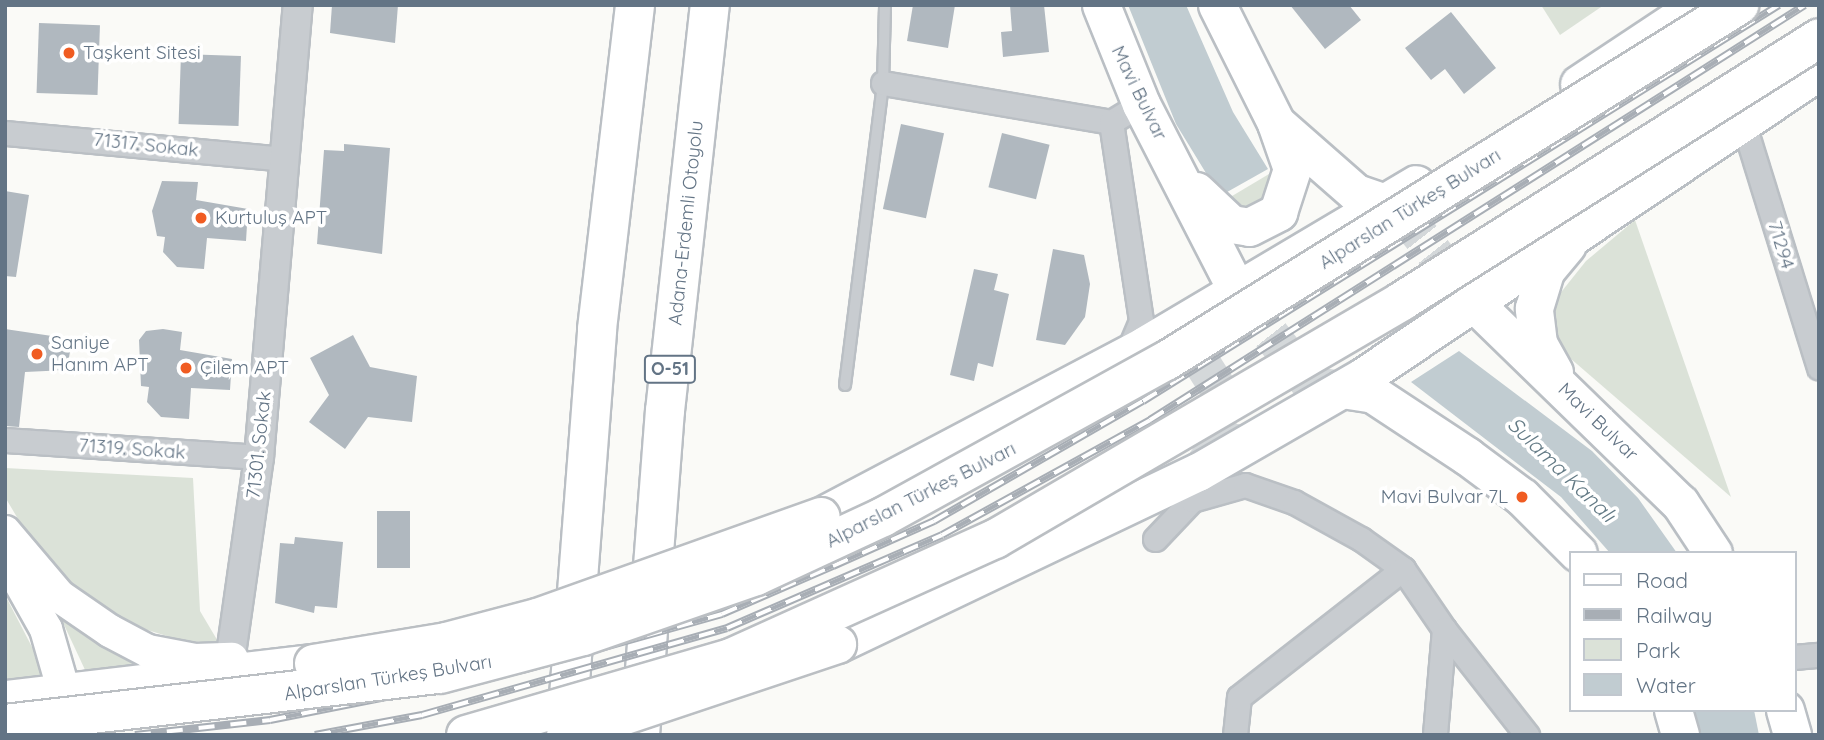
<!DOCTYPE html>
<html>
<head>
<meta charset="utf-8">
<style>
	body { margin:0 }
	#map { position:relative; width:1824px; height:740px; overflow:hidden; background:#fafaf7; font-family:Quicksand,sans-serif }
	div>[style] { position:absolute }
	.green>* { inset:0; background:#dbe2d8 }
	.water>* { inset:0; background:#c1ccd1 }
	.building>* { inset:0; background:#b0b8bf; transform-origin:0 0 }
	.primary-tunnel>* { height:37px; margin-top:-18.5px; transform-origin:0; background:repeating-linear-gradient(90deg,#d4d8da 0 37px,transparent 0 55px) }
	.roads { filter:drop-shadow(2px 0 #babfc4) drop-shadow(-2px 0 #babfc4) drop-shadow(0 2px #babfc4) drop-shadow(0 -2px #babfc4) }
	.service>* { height:10px; margin:-5px; padding:0 5px; transform-origin:5px; border-radius:5px; background:#c8ccd0 }
	.minor>* { height:23px; margin:-11.5px; padding:0 11.5px; transform-origin:11.5px; border-radius:11.5px; background:#c8ccd0 }
	.tertiary>* { height:28px; margin:-14px; padding:0 14px; transform-origin:14px; border-radius:14px; background:#c8ccd0 }
	.secondary>* { height:32px; margin:-16px; padding:0 16px; transform-origin:16px; border-radius:16px; background:#fff }
	.primary>* { height:37px; margin:-18.5px; padding:0 18.5px; transform-origin:18.5px; border-radius:18.5px; background:#fff }
	.motorway>* { height:38px; margin:-19px; padding:0 19px; transform-origin:19px; border-radius:19px; background:#fff }
	.rail>* { height:8px; margin-top:-4px; transform-origin:0; background:repeating-linear-gradient(90deg,#fff 0 16px,#a8aeb5 0 32px); box-sizing:border-box; border-block:2px solid #a8aeb5 }
	.bridges { filter:drop-shadow(2px 0 #bbbfc3) drop-shadow(-2px 0 #bbbfc3) drop-shadow(0 2px #bbbfc3) drop-shadow(0 -2px #bbbfc3) }
	.primary-bridge>* { height:37px; margin:-18.5px; padding:0 18.5px; transform-origin:18.5px; border-radius:18.5px; background:#fff }
	.trunk-bridge>* { height:38px; margin:-19px; padding:0 19px; transform-origin:19px; border-radius:19px; background:#fff }
	.dots>* { width:19px; height:19px; translate:-50% -50%; box-sizing:border-box; border:4px solid #fff; border-radius:50% }
	span { translate:-50% -50%; white-space:nowrap; text-align:center; line-height:1.15; -webkit-text-stroke:7px #fff; paint-order:stroke }
	.shield-label span { padding:2px 5px; background:#fff; border:2px solid; border-radius:5px; -webkit-text-stroke-width:0 }
	.shield-label { font-size:18px; color:#637485; font-weight:700 }
	.poi-label { font-size:19px; color:#637485 }
	.left { translate:0 -50%; text-align:left }
	.right { translate:-100% -50%; text-align:right }
	.street-label { font-size:19px; color:#637485 }
	.water-label { font-size:21px; color:#637a85; font-style:italic }
	.frame { position:absolute; inset:0; border:7px solid #637485; pointer-events:none }
	.legend { position:absolute; left:1569px; top:551px; width:228px; height:161px; box-sizing:border-box; background:#fff; border:2px solid #c1c7ce; margin:0; padding:9px 12px; list-style:none; font-size:21px; color:#637485 }
	.legend li { display:flex; align-items:center; gap:14px; height:35px }
	.legend b { width:35px; border:2px solid #c1c7ce }
</style>
</head>
<body>
<div id="map">
	<div class="green">
		<div style="clip-path:polygon(1541px 5px,1604px 5px,1560px 35px)"></div>
		<div style="clip-path:polygon(1279px 168px,1278px 189px,1249px 213px,1222px 202px)"></div>
		<div style="clip-path:polygon(1635px 220px,1731px 497px,1563px 352px,1553px 319px,1558px 296px,1586px 261px)"></div>
		<div style="clip-path:polygon(5px 468px,193px 478px,200px 611px,219px 643px,183px 641px,141px 628px,87px 596px,46px 559px,21px 524px,5px 497px)"></div>
		<div style="clip-path:polygon(5px 595px,46px 674px,5px 681px)"></div>
		<div style="clip-path:polygon(52px 599px,193px 668px,86px 672px)"></div>
	</div>
	<div class="water">
		<div style="clip-path:polygon(1128px 5px,1186px 5px,1233px 112px,1268px 169px,1220px 196px,1176px 124px)"></div>
		<div style="clip-path:polygon(1459px 351px,1592px 451px,1638px 498px,1677px 553px,1610px 553px,1561px 497px,1411px 382px)"></div>
		<div style="clip-path:polygon(1694px 710px,1754px 710px,1759px 735px,1701px 735px)"></div>
	</div>
	<div class="building">
		<div style="clip-path:polygon(332px 5px,398px 5px,395px 43px,330px 33px)"></div>
		<div style="clip-path:polygon(913px 5px,955px 5px,948px 48px,907px 41px)"></div>
		<div style="clip-path:polygon(1010px 5px,1044px 5px,1049px 52px,1003px 57px,1001px 32px,1012px 31px)"></div>
		<div style="clip-path:polygon(1290px 5px,1349px 5px,1361px 20px,1325px 49px)"></div>
		<div style="clip-path:polygon(1451px 12px,1496px 68px,1464px 94px,1445px 69px,1431px 80px,1405px 48px)"></div>
		<div style="left:39px;top:23px;width:61px;height:70px;rotate:2deg"></div>
		<div style="left:181px;top:54px;width:60px;height:70px;rotate:2deg"></div>
		<div style="left:901px;top:124px;width:44px;height:87px;rotate:12deg"></div>
		<div style="left:1002px;top:133px;width:49px;height:56px;rotate:14deg"></div>
		<div style="clip-path:polygon(344px 144px,390px 148px,382px 254px,317px 244px,324px 150px,344px 151px)"></div>
		<div style="clip-path:polygon(162px 181px,198px 182px,196px 200px,248px 209px,246px 241px,207px 238px,204px 269px,177px 267px,163px 252px,165px 237px,157px 236px,152px 211px)"></div>
		<div style="clip-path:polygon(5px 191px,29px 195px,16px 277px,5px 276px)"></div>
		<div style="clip-path:polygon(1053px 249px,1084px 255px,1090px 284px,1085px 317px,1065px 345px,1036px 340px)"></div>
		<div style="clip-path:polygon(974px 269px,998px 274px,994px 290px,1009px 294px,993px 367px,978px 363px,974px 381px,950px 375px)"></div>
		<div style="clip-path:polygon(5px 329px,72px 339px,67px 370px,25px 372px,19px 427px,5px 426px)"></div>
		<div style="clip-path:polygon(163px 329px,182px 332px,180px 350px,232px 359px,230px 390px,191px 388px,189px 419px,161px 417px,147px 402px,149px 387px,141px 386px,139px 340px,146px 331px)"></div>
		<div style="clip-path:polygon(353px 335px,370px 367px,417px 376px,412px 422px,368px 417px,345px 449px,309px 422px,329px 395px,310px 358px)"></div>
		<div style="left:410px;top:511px;width:57px;height:33px;rotate:90deg"></div>
		<div style="clip-path:polygon(295px 537px,343px 542px,337px 608px,315px 606px,314px 613px,275px 603px,280px 543px,294px 544px)"></div>
	</div>
	<div class="primary-tunnel">
		<div style="left:1385px;top:203px;width:15px;rotate:20deg"></div>
		<div style="left:1399px;top:208px;width:111px;rotate:51.6deg"></div>
		<div style="left:1237px;top:291px;width:118px;rotate:51.9deg"></div>
		<div style="left:1310px;top:384px;width:32px;rotate:9deg"></div>
		<div style="left:1158px;top:346px;width:43px;rotate:16.3deg"></div>
		<div style="left:1199px;top:358px;width:46px;rotate:57.3deg"></div>
		<div style="left:1224px;top:397px;width:23px;rotate:83deg"></div>
		<div style="left:1227px;top:420px;width:24px;rotate:107deg"></div>
		<div style="left:1220px;top:443px;width:36px;rotate:127deg"></div>
	</div>
	<div class="roads">
		<div class="service">
			<div style="left:845px;top:385px;width:304px;rotate:-82.8deg"></div>
			<div style="left:883px;top:83px;width:78px;rotate:-88.5deg"></div>
		</div>
		<div class="minor">
			<div style="left:883px;top:83px;width:231px;rotate:9.7deg"></div>
			<div style="left:1111px;top:122px;width:35px;rotate:-31deg"></div>
			<div style="left:1111px;top:122px;width:201px;rotate:81.4deg"></div>
			<div style="left:1141px;top:321px;width:36px;rotate:113deg"></div>
			<div style="left:1743px;top:122px;width:257px;rotate:72.8deg"></div>
			<div style="left:5px;top:133px;width:282px;rotate:5.3deg"></div>
			<div style="left:5px;top:440px;width:255px;rotate:3.8deg"></div>
			<div style="left:1155px;top:539px;width:54px;rotate:-46.5deg"></div>
			<div style="left:1192px;top:500px;width:55px;rotate:-15.8deg"></div>
			<div style="left:1245px;top:485px;width:52px;rotate:19.1deg"></div>
			<div style="left:1294px;top:502px;width:77px;rotate:28.9deg"></div>
			<div style="left:1361px;top:539px;width:52px;rotate:35.5deg"></div>
			<div style="left:1403px;top:569px;width:73px;rotate:55.7deg"></div>
			<div style="left:1444px;top:629px;width:106px;rotate:94.9deg"></div>
			<div style="left:1444px;top:629px;width:135px;rotate:51.9deg"></div>
			<div style="left:1794px;top:657px;width:25px;rotate:-5deg"></div>
			<div style="left:1235px;top:735px;width:38px;rotate:-84deg"></div>
			<div style="left:1239px;top:697px;width:208px;rotate:-38deg"></div>
		</div>
		<div class="tertiary">
			<div style="left:228px;top:675px;width:220px;rotate:-81.9deg"></div>
			<div style="left:259px;top:457px;width:454px;rotate:-85.1deg"></div>
		</div>
		<div class="secondary">
			<div style="left:5px;top:532px;width:84px;rotate:49.8deg"></div>
			<div style="left:59px;top:596px;width:62px;rotate:34.5deg"></div>
			<div style="left:110px;top:631px;width:43px;rotate:27.8deg"></div>
			<div style="left:148px;top:651px;width:48px;rotate:10.8deg"></div>
			<div style="left:195px;top:660px;width:37px;rotate:-2deg"></div>
			<div style="left:5px;top:556px;width:84px;rotate:60.7deg"></div>
			<div style="left:46px;top:629px;width:83px;rotate:74deg"></div>
		</div>
		<div class="primary">
			<div style="left:1101px;top:5px;width:107px;rotate:68deg"></div>
			<div style="left:1141px;top:104px;width:210px;rotate:62.8deg"></div>
			<div style="left:1217px;top:5px;width:132px;rotate:63.4deg"></div>
			<div style="left:1276px;top:123px;width:106px;rotate:41.2deg"></div>
			<div style="left:1356px;top:193px;width:31px;rotate:19deg"></div>
			<div style="left:1579px;top:84px;width:143px;rotate:-33.6deg"></div>
			<div style="left:1196px;top:191px;width:48px;rotate:43.3deg"></div>
			<div style="left:1231px;top:224px;width:18px;rotate:9deg"></div>
			<div style="left:1249px;top:227px;width:33px;rotate:-27deg"></div>
			<div style="left:1278px;top:212px;width:45px;rotate:-72deg"></div>
			<div style="left:1292px;top:169px;width:46px;rotate:-109.2deg"></div>
			<div style="left:1473px;top:302px;width:289px;rotate:44.2deg"></div>
			<div style="left:1680px;top:503px;width:60px;rotate:56.6deg"></div>
			<div style="left:1554px;top:372px;width:33px;rotate:-119deg"></div>
			<div style="left:1538px;top:343px;width:35px;rotate:-97deg"></div>
			<div style="left:1534px;top:308px;width:39px;rotate:-73deg"></div>
			<div style="left:1545px;top:271px;width:34px;rotate:-50deg"></div>
			<div style="left:1342px;top:389px;width:31px;rotate:9deg"></div>
			<div style="left:1373px;top:394px;width:113px;rotate:33.4deg"></div>
			<div style="left:1467px;top:456px;width:69px;rotate:36.7deg"></div>
			<div style="left:1522px;top:497px;width:79px;rotate:45deg"></div>
			<div style="left:821px;top:516px;width:366px;rotate:-27.8deg"></div>
			<div style="left:1145px;top:345px;width:315px;rotate:-30.7deg"></div>
			<div style="left:837px;top:644px;width:400px;rotate:-25.5deg"></div>
			<div style="left:1198px;top:472px;width:192px;rotate:-30deg"></div>
			<div style="left:1364px;top:376px;width:548px;rotate:-33.84deg"></div>
			<div style="left:5px;top:699px;width:310px;rotate:-6.7deg"></div>
			<div style="left:1673px;top:710px;width:26px;rotate:74deg"></div>
			<div style="left:1785px;top:710px;width:26px;rotate:74deg"></div>
		</div>
		<div class="motorway">
			<div style="left:566px;top:735px;width:407px;rotate:-85.6deg"></div>
			<div style="left:597px;top:329px;width:326px;rotate:-83.3deg"></div>
			<div style="left:640px;top:735px;width:325px;rotate:-85.6deg"></div>
			<div style="left:665px;top:411px;width:408px;rotate:-83.7deg"></div>
		</div>
	</div>
	<div class="rail">
		<div style="left:135px;top:735px;width:136px;rotate:-6.3deg"></div>
		<div style="left:270px;top:720px;width:258px;rotate:-11.2deg"></div>
		<div style="left:523px;top:670px;width:207px;rotate:-15.7deg"></div>
		<div style="left:722px;top:614px;width:121px;rotate:-23.4deg"></div>
		<div style="left:833px;top:566px;width:111px;rotate:-24deg"></div>
		<div style="left:934px;top:521px;width:241px;rotate:-29.9deg"></div>
		<div style="left:1143px;top:401px;width:749px;rotate:-31.91deg"></div>
		<div style="left:315px;top:735px;width:109px;rotate:-10.6deg"></div>
		<div style="left:422px;top:715px;width:317px;rotate:-15.9deg"></div>
		<div style="left:727px;top:628px;width:234px;rotate:-23.4deg"></div>
		<div style="left:942px;top:535px;width:238px;rotate:-28.9deg"></div>
		<div style="left:1150px;top:420px;width:775px;rotate:-32.36deg"></div>
	</div>
	<div class="bridges">
		<div class="primary-bridge">
			<div style="left:313px;top:663px;width:135px;rotate:-9.4deg"></div>
			<div style="left:446px;top:641px;width:94px;rotate:-14.8deg"></div>
			<div style="left:537px;top:617px;width:301px;rotate:-19.6deg"></div>
			<div style="left:565px;top:735px;width:287px;rotate:-18.5deg"></div>
		</div>
		<div class="trunk-bridge">
			<div style="left:5px;top:724px;width:438px;rotate:-6.6deg"></div>
			<div style="left:440px;top:674px;width:148px;rotate:-14.9deg"></div>
			<div style="left:583px;top:636px;width:183px;rotate:-19.1deg"></div>
			<div style="left:756px;top:576px;width:140px;rotate:-24.9deg"></div>
			<div style="left:883px;top:517px;width:323px;rotate:-28.9deg"></div>
			<div style="left:1166px;top:361px;width:675px;rotate:-31.85deg"></div>
			<div style="left:466px;top:735px;width:276px;rotate:-16.2deg"></div>
			<div style="left:731px;top:658px;width:290px;rotate:-24.3deg"></div>
			<div style="left:995px;top:539px;width:471px;rotate:-30.3deg"></div>
			<div style="left:1402px;top:301px;width:493px;rotate:-32.2deg"></div>
		</div>
	</div>
	<div class="dots">
		<div style="left:69px;top:53px;background:#f05c22"></div>
		<div style="left:201px;top:218px;background:#f05c22"></div>
		<div style="left:37px;top:354px;background:#f05c22"></div>
		<div style="left:186px;top:368px;background:#f05c22"></div>
		<div style="left:1522px;top:497px;background:#f05c22"></div>
	</div>
	<div class="shield-label">
		<span style="left:670px;top:369px">O-51</span>
	</div>
	<div class="poi-label">
		<span class="left" style="left:83px;top:53px">Taşkent Sitesi</span>
		<span class="left" style="left:215px;top:218px">Kurtuluş APT</span>
		<span class="left" style="left:51px;top:354px">Saniye<br>Hanım APT</span>
		<span class="left" style="left:200px;top:368px">Çilem APT</span>
		<span class="right" style="left:1508px;top:497px">Mavi Bulvar 7L</span>
	</div>
	<div class="street-label">
		<span style="left:1139px;top:93px;rotate:64deg">Mavi Bulvar</span>
		<span style="left:146px;top:145px;rotate:6deg">71317. Sokak</span>
		<span style="left:1410px;top:209px;rotate:-32deg">Alparslan Türkeş Bulvarı</span>
		<span style="left:686px;top:223px;rotate:-84deg">Adana-Erdemli Otoyolu</span>
		<span style="left:1781px;top:245px;rotate:73deg">71294</span>
		<span style="left:1598px;top:422px;rotate:44deg">Mavi Bulvar</span>
		<span style="left:259px;top:445px;rotate:-84deg">71301. Sokak</span>
		<span style="left:132px;top:449px;rotate:4deg">71319. Sokak</span>
		<span style="left:921px;top:495px;rotate:-27deg">Alparslan Türkeş Bulvarı</span>
		<span style="left:388px;top:678px;rotate:-9deg">Alparslan Türkeş Bulvarı</span>
	</div>
	<div class="water-label">
		<span style="left:1562px;top:469px;rotate:44deg">Sulama Kanalı</span>
	</div>
	<div class="frame"></div>
	<ul class="legend">
	<li><b style="height:9px;background:#fff"></b>Road</li>
	<li><b style="height:9px;background:#a8aeb5"></b>Railway</li>
	<li><b style="height:19px;background:#dbe2d8"></b>Park</li>
	<li><b style="height:19px;background:#c1ccd1"></b>Water</li>
	</ul>
</div>
</body>
</html>
